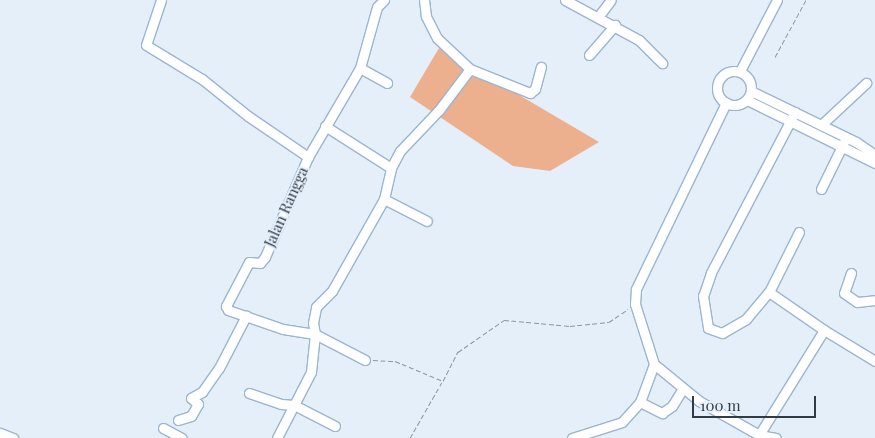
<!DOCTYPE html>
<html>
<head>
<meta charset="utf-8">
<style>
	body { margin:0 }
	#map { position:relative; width:875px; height:438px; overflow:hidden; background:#e4effa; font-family:"Playfair Display",serif }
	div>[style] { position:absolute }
	.green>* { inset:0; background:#ecb08f }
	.path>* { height:1px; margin-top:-0.5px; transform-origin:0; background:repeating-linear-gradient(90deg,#8b96a1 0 5px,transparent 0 7.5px) }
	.roads { filter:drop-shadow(1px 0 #9bb5d0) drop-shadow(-1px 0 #9bb5d0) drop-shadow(0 1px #9bb5d0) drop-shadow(0 -1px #9bb5d0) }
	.minor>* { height:9px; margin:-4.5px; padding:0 4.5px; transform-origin:4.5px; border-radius:4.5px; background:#fff }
	.minor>.ring { margin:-4.5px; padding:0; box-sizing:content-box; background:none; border:9px solid #fff; border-radius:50% }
	span { translate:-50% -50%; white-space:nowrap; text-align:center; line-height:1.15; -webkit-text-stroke:4px #e4effa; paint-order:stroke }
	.street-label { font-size:15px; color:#303b46 }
	.scale { position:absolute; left:692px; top:396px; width:124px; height:22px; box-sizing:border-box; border:2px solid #303b46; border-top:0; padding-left:6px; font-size:15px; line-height:18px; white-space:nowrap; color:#303b46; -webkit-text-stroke:4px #e4effa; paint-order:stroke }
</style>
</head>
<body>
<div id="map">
	<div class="green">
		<div style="clip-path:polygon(439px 48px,599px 142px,550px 171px,513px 166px,410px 97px)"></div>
	</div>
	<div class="path">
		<div style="left:775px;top:57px;width:65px;rotate:-61.5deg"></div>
		<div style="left:373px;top:360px;width:22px;rotate:3deg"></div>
		<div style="left:395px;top:361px;width:52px;rotate:22.6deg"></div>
		<div style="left:443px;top:381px;width:33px;rotate:-63deg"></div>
		<div style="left:458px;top:352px;width:56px;rotate:-34.8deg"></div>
		<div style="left:504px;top:320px;width:66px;rotate:5.2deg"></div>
		<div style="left:570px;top:326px;width:39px;rotate:-6deg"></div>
		<div style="left:609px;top:322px;width:23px;rotate:-34deg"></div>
		<div style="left:410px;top:438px;width:64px;rotate:-60.3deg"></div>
	</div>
	<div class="roads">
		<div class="minor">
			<div style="left:161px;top:0;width:47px;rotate:108.4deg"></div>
			<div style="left:146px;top:45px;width:66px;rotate:31.3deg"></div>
			<div style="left:202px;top:79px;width:59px;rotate:38.8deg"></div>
			<div style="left:248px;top:116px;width:73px;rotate:34.3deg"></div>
			<div style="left:308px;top:157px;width:109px;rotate:113.3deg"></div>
			<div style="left:265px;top:257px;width:8px;rotate:130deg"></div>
			<div style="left:260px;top:263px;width:11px;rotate:-175deg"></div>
			<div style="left:249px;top:262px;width:50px;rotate:117.6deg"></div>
			<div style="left:226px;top:306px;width:4px;rotate:63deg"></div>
			<div style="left:228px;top:310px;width:58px;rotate:19.1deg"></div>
			<div style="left:283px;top:329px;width:32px;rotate:9deg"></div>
			<div style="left:315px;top:334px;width:38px;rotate:96deg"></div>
			<div style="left:311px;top:372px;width:74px;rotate:117.3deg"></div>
			<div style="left:565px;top:0;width:84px;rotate:28.4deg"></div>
			<div style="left:639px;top:40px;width:33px;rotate:45deg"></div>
			<div style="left:598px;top:17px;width:21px;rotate:-53deg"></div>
			<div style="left:589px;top:55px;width:40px;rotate:-49deg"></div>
			<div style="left:360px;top:68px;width:31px;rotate:29deg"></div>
			<div style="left:470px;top:69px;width:65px;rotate:21.8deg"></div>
			<div style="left:530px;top:93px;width:6px;rotate:-39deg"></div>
			<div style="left:535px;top:89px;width:23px;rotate:-75deg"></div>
			<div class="ring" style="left:717px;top:71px;width:25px;height:25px"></div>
			<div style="left:740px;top:71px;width:80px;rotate:-62.5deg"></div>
			<div style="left:751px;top:91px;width:117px;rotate:25.9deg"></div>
			<div style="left:856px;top:142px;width:23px;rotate:34deg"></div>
			<div style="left:747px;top:100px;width:143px;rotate:26.2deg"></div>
			<div style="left:795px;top:112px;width:182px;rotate:117.6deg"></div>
			<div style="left:711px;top:273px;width:24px;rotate:109deg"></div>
			<div style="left:703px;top:296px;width:32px;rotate:81deg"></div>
			<div style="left:708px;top:328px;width:15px;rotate:20deg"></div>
			<div style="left:722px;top:333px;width:28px;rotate:-30deg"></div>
			<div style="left:746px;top:319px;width:35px;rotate:-50deg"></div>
			<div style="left:769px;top:292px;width:67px;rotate:-63.4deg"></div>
			<div style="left:821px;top:125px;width:62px;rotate:-43deg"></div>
			<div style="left:325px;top:126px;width:78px;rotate:32.5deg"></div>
			<div style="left:308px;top:157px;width:103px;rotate:-59.7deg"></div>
			<div style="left:360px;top:68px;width:63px;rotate:-74.4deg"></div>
			<div style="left:377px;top:7px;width:10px;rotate:-45deg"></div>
			<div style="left:821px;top:189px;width:52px;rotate:-63.9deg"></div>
			<div style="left:384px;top:199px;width:48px;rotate:27.1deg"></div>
			<div style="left:851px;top:273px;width:21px;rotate:109deg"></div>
			<div style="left:844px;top:293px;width:16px;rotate:35deg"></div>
			<div style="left:857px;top:302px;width:18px;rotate:-6deg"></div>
			<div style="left:824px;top:330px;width:60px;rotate:31.3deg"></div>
			<div style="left:365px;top:360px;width:56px;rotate:-152.5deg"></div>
			<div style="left:315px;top:334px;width:11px;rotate:-100deg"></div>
			<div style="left:313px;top:323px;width:16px;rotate:-79deg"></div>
			<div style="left:316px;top:307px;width:23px;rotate:-45deg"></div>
			<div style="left:332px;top:291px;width:106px;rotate:-60.5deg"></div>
			<div style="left:384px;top:199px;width:32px;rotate:-77deg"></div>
			<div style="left:391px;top:168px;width:19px;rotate:-62deg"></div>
			<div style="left:400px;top:151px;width:57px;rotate:-46.4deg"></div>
			<div style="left:439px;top:110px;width:51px;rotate:-52.9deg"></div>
			<div style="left:470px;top:69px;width:45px;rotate:-136.8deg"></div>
			<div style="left:437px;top:38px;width:25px;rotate:-117deg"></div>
			<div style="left:426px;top:16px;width:16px;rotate:-97deg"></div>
			<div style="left:654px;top:364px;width:58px;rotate:39.4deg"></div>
			<div style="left:699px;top:401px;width:69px;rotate:29.5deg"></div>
			<div style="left:759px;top:435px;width:123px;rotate:-58.2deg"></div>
			<div style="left:824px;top:330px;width:67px;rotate:-145.4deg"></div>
			<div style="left:249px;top:393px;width:34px;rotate:19deg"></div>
			<div style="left:281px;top:404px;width:13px;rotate:4deg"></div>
			<div style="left:294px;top:405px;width:46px;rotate:27.1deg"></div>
			<div style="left:640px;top:402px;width:25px;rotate:27deg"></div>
			<div style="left:662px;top:413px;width:12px;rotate:-35deg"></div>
			<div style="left:672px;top:406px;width:19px;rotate:-58deg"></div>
			<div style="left:178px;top:420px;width:14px;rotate:-17deg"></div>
			<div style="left:191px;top:416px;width:14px;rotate:-60deg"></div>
			<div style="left:198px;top:404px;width:9px;rotate:-139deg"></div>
			<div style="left:191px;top:398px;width:13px;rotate:-29deg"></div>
			<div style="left:202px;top:392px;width:29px;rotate:-55deg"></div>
			<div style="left:219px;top:368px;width:59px;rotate:-62.6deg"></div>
			<div style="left:163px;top:428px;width:21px;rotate:28deg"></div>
			<div style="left:0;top:433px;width:14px;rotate:21deg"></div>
			<div style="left:759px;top:435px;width:17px;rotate:10deg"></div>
			<div style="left:572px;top:438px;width:52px;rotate:-17.7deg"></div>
			<div style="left:622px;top:422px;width:27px;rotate:-48deg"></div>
			<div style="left:640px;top:402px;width:40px;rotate:-69.8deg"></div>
			<div style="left:654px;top:364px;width:63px;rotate:-107.6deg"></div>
			<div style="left:635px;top:304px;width:15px;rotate:-86deg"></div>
			<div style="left:636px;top:289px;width:207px;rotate:-64.2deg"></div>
		</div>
	</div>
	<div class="street-label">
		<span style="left:286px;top:207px;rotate:-66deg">Jalan Rangga</span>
	</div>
	<div class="scale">100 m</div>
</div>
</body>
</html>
